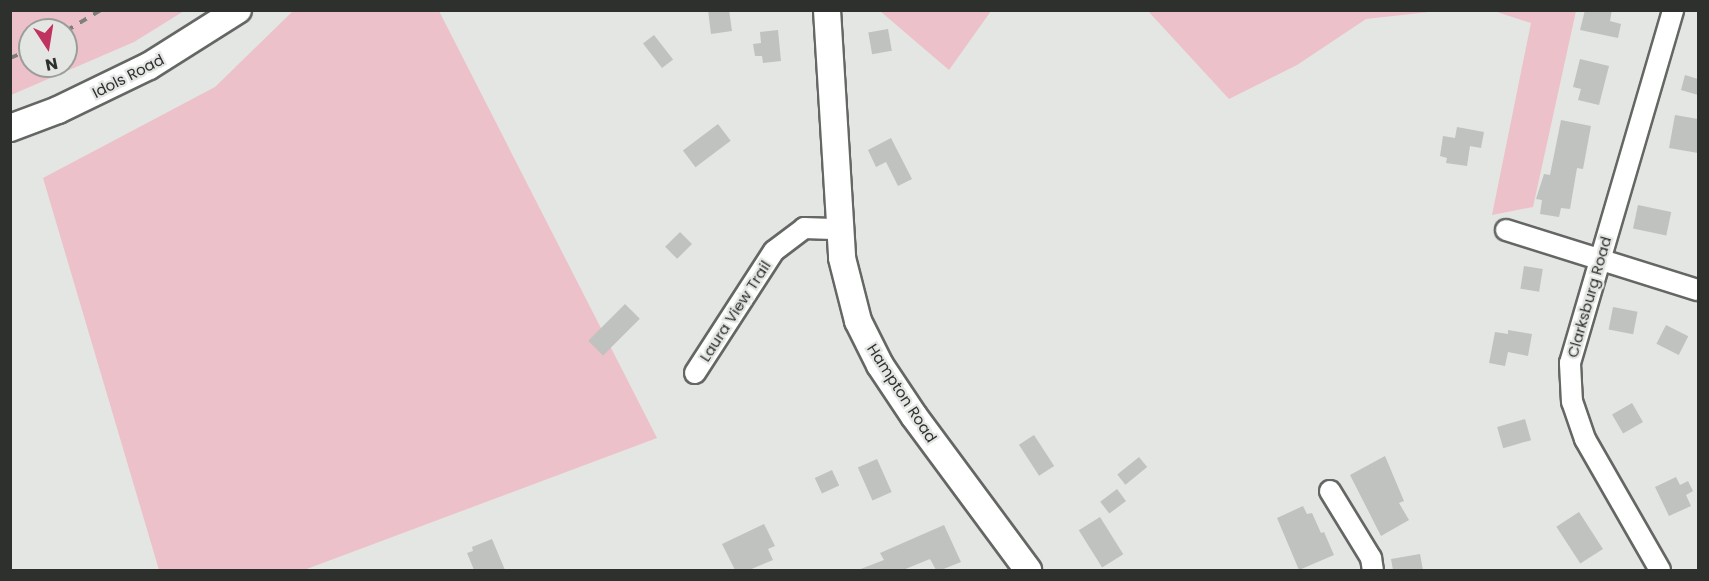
<!DOCTYPE html>
<html>
<head>
<meta charset="utf-8">
<style>
	body { margin:0 }
	#map { position:relative; width:1709px; height:581px; overflow:hidden; background:#e3e6e2; font-family:Poppins,sans-serif }
	div>[style] { position:absolute }
	.green>* { inset:0; background:#edc1c9 }
	.building>* { inset:0; background:#bfc2be; transform-origin:0 0 }
	.roads { filter:drop-shadow(2px 0 #646763) drop-shadow(-2px 0 #646763) drop-shadow(0 2px #646763) drop-shadow(0 -2px #646763) }
	.minor>* { height:20px; margin:-10px; padding:0 10px; transform-origin:10px; border-radius:10px; background:#fff }
	.major>* { height:26px; margin:-13px; padding:0 13px; transform-origin:13px; border-radius:13px; background:#fff }
	.rail>* { height:4px; margin-top:-2px; transform-origin:0; background:repeating-linear-gradient(90deg,#7d807d 0 8px,transparent 0 16px) }
	span { translate:-50% -50%; white-space:nowrap; text-align:center; line-height:1.15; -webkit-text-stroke:4.5px #e3e6e2; paint-order:stroke }
	.street-label { font-size:15px; color:#2e302e }
	.frame { position:absolute; inset:0; border:12px solid #2e302e; pointer-events:none }
	.north { position:absolute; left:18px; top:18px; width:60px; height:60px; box-sizing:border-box; background:#e3e6e2; border:2px solid #9b9d9a; border-radius:50%; rotate:168deg; font-size:16px; font-weight:700; line-height:24px; text-align:center; color:#2e302e }
	.north::after { content:''; display:block; margin:auto; width:21px; height:27px; background:#c03260; clip-path:polygon(50% 0,100% 100%,50% 72%,0 100%) }
</style>
</head>
<body>
<div id="map">
	<div class="green">
		<div style="clip-path:polygon(evenodd,11px 10px,184px 10px,184px 11px,134px 42px,11px 95px,11px 10px,30px 30px,66px 30px,66px 66px,30px 66px,30px 30px)"></div>
		<div style="clip-path:polygon(293px 11px,439px 11px,657px 438px,304px 570px,159px 570px,43px 178px,215px 87px)"></div>
		<div style="clip-path:polygon(880px 11px,991px 11px,949px 70px)"></div>
		<div style="clip-path:polygon(1148px 11px,1438px 11px,1366px 19px,1297px 65px,1229px 99px)"></div>
		<div style="clip-path:polygon(1494px 11px,1576px 11px,1533px 207px,1492px 215px,1531px 23px)"></div>
	</div>
	<div class="building">
		<div style="clip-path:polygon(708px 10px,729px 10px,732px 31px,711px 34px)"></div>
		<div style="clip-path:polygon(1585px 10px,1612px 10px,1610px 21px,1621px 24px,1618px 38px,1580px 30px)"></div>
		<div style="left:888px;top:29px;width:22px;height:20px;rotate:80deg"></div>
		<div style="clip-path:polygon(778px 30px,781px 61px,763px 63px,762px 56px,755px 56px,753px 44px,761px 43px,760px 32px)"></div>
		<div style="left:654px;top:35px;width:31px;height:14px;rotate:52deg"></div>
		<div style="clip-path:polygon(1580px 59px,1609px 66px,1599px 105px,1578px 100px,1581px 89px,1573px 87px)"></div>
		<div style="clip-path:polygon(1685px 75px,1698px 79px,1698px 95px,1681px 90px)"></div>
		<div style="clip-path:polygon(1675px 115px,1698px 119px,1698px 153px,1669px 148px)"></div>
		<div style="clip-path:polygon(1561px 120px,1591px 126px,1583px 169px,1577px 168px,1570px 209px,1561px 208px,1559px 217px,1540px 214px,1542px 200px,1536px 199px,1544px 174px,1550px 175px)"></div>
		<div style="left:718px;top:124px;width:21px;height:44px;rotate:53deg"></div>
		<div style="clip-path:polygon(1457px 127px,1484px 132px,1481px 148px,1470px 146px,1467px 166px,1446px 163px,1447px 158px,1440px 156px,1443px 136px,1455px 138px)"></div>
		<div style="clip-path:polygon(891px 138px,912px 179px,898px 186px,886px 162px,876px 167px,868px 150px)"></div>
		<div style="left:1638px;top:205px;width:34px;height:24px;rotate:12deg"></div>
		<div style="left:680px;top:232px;width:17px;height:21px;rotate:45deg"></div>
		<div style="left:1524px;top:266px;width:19px;height:23px;rotate:9deg"></div>
		<div style="left:625px;top:304px;width:21px;height:52px;rotate:45deg"></div>
		<div style="left:1613px;top:307px;width:25px;height:23px;rotate:11deg"></div>
		<div style="left:1666px;top:325px;width:25px;height:21px;rotate:27deg"></div>
		<div style="clip-path:polygon(1508px 330px,1532px 334px,1528px 356px,1508px 352px,1505px 366px,1489px 363px,1495px 332px,1508px 334px)"></div>
		<div style="left:1632px;top:403px;width:22px;height:23px;rotate:60deg"></div>
		<div style="left:1525px;top:419px;width:22px;height:29px;rotate:74deg"></div>
		<div style="left:1034px;top:435px;width:37px;height:18px;rotate:57deg"></div>
		<div style="clip-path:polygon(1385px 456px,1404px 501px,1399px 503px,1409px 520px,1381px 536px,1350px 475px)"></div>
		<div style="left:1139px;top:457px;width:13px;height:28px;rotate:51deg"></div>
		<div style="left:877px;top:459px;width:36px;height:21px;rotate:66deg"></div>
		<div style="left:832px;top:470px;width:17px;height:19px;rotate:65deg"></div>
		<div style="clip-path:polygon(1676px 477px,1680px 485px,1688px 481px,1693px 491px,1686px 495px,1691px 506px,1669px 516px,1655px 487px)"></div>
		<div style="left:1117px;top:489px;width:15px;height:21px;rotate:53deg"></div>
		<div style="clip-path:polygon(1303px 506px,1307px 514px,1312px 513px,1321px 533px,1324px 532px,1334px 555px,1299px 570px,1277px 518px)"></div>
		<div style="left:1579px;top:512px;width:44px;height:27px;rotate:57deg"></div>
		<div style="left:1100px;top:517px;width:44px;height:25px;rotate:58deg"></div>
		<div style="clip-path:polygon(764px 524px,775px 546px,768px 549px,773px 560px,749px 570px,735px 570px,722px 544px)"></div>
		<div style="clip-path:polygon(944px 525px,961px 562px,941px 570px,936px 570px,930px 559px,903px 570px,858px 570px,884px 560px,880px 553px)"></div>
		<div style="clip-path:polygon(492px 539px,505px 570px,474px 570px,467px 553px,473px 551px,472px 547px)"></div>
		<div style="clip-path:polygon(1420px 554px,1423px 570px,1393px 570px,1391px 559px)"></div>
	</div>
	<div class="roads">
		<div class="minor">
			<div style="left:1506px;top:230px;width:201px;rotate:17.4deg"></div>
			<div style="left:695px;top:373px;width:145px;rotate:-57.1deg"></div>
			<div style="left:774px;top:251px;width:38px;rotate:-37deg"></div>
			<div style="left:804px;top:228px;width:36px;rotate:2deg"></div>
			<div style="left:1330px;top:491px;width:79px;rotate:58.5deg"></div>
			<div style="left:1371px;top:558px;width:12px;rotate:81deg"></div>
			<div style="left:1660px;top:570px;width:151px;rotate:-119.8deg"></div>
			<div style="left:1585px;top:439px;width:39px;rotate:-109deg"></div>
			<div style="left:1572px;top:402px;width:39px;rotate:-93deg"></div>
			<div style="left:1570px;top:363px;width:368px;rotate:-73.7deg"></div>
		</div>
		<div class="major">
			<div style="left:827px;top:10px;width:248px;rotate:86.5deg"></div>
			<div style="left:842px;top:258px;width:65px;rotate:75.7deg"></div>
			<div style="left:858px;top:321px;width:49px;rotate:63.4deg"></div>
			<div style="left:880px;top:365px;width:61px;rotate:56.3deg"></div>
			<div style="left:914px;top:416px;width:192px;rotate:53.5deg"></div>
			<div style="left:10px;top:128px;width:51px;rotate:-20.6deg"></div>
			<div style="left:58px;top:110px;width:101px;rotate:-25.8deg"></div>
			<div style="left:149px;top:66px;width:105px;rotate:-32.2deg"></div>
		</div>
	</div>
	<div class="rail">
		<div style="left:66px;top:31px;width:41px;rotate:-31deg"></div>
		<div style="left:10px;top:58px;width:22px;rotate:-22deg"></div>
	</div>
	<div class="street-label">
		<span style="left:128px;top:76px;rotate:-27deg">Idols Road</span>
		<span style="left:1589px;top:297px;rotate:-74deg">Clarksburg Road</span>
		<span style="left:735px;top:311px;rotate:-57deg">Laura View Trail</span>
		<span style="left:902px;top:393px;rotate:57deg">Hampton Road</span>
	</div>
	<div class="frame"></div>
	<div class="north">N</div>
</div>
</body>
</html>
